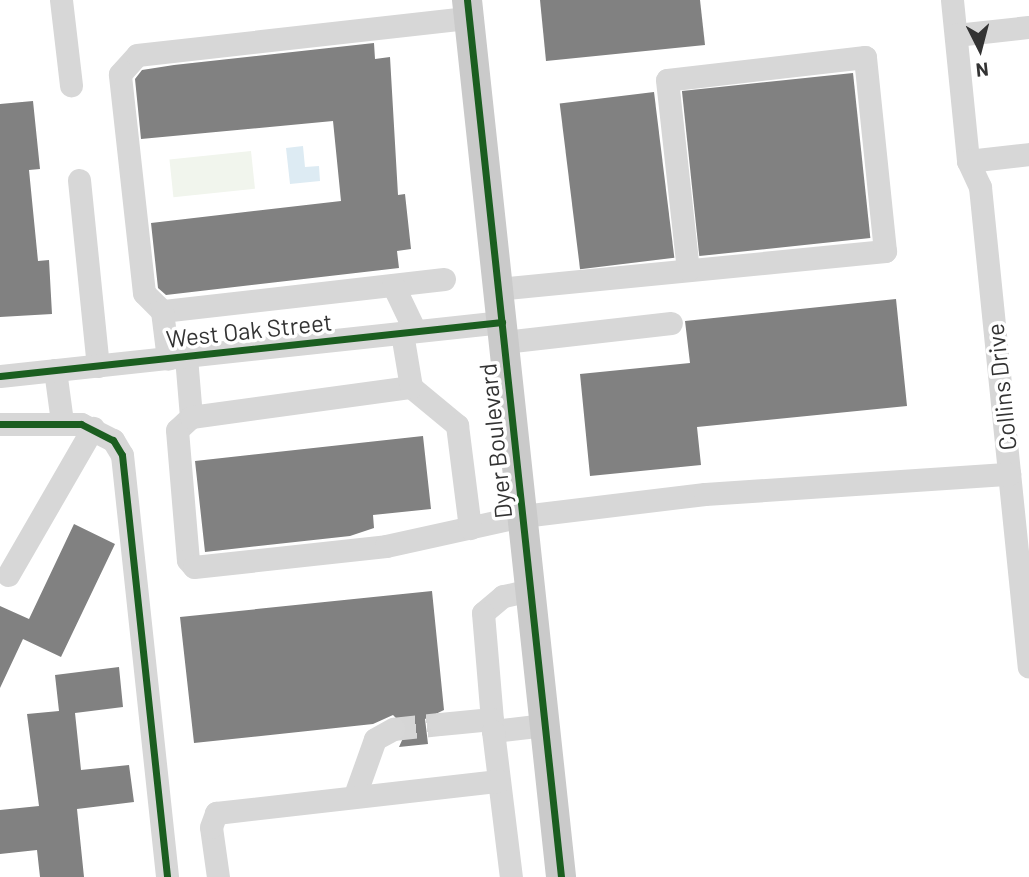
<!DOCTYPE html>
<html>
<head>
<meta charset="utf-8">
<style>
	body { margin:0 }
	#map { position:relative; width:1029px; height:877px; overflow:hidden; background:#fff; font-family:Barlow,sans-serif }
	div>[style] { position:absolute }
	.green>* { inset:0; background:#f1f5ed; transform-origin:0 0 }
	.water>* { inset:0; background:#ddebf3 }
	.building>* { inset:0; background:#818181; transform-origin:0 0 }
	.minor-tunnel>* { height:23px; margin-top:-11.5px; transform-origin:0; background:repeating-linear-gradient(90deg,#d6d6d6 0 23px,transparent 0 34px) }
	.minor>* { height:23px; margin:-11.5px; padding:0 11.5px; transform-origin:11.5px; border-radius:11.5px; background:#d7d7d7 }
	.major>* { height:30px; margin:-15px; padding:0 15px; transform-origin:15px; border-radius:15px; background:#cacaca }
	.cycleway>* { height:7px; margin:-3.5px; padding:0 3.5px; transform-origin:3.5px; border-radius:3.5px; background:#1b5e20 }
	span { translate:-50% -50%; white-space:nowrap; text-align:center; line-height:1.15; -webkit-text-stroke:7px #fff; paint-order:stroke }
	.street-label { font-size:24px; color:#333 }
	.north { position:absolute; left:945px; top:14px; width:70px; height:70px; -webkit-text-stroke:5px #fff; paint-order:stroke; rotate:174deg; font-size:19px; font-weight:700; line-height:28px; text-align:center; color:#333 }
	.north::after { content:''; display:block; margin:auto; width:24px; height:32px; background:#333; clip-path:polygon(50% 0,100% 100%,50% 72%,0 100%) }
</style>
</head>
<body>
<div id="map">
	<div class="green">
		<div style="left:251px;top:151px;width:38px;height:82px;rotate:84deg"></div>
	</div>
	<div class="water">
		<div style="clip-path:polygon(303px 146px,305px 167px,319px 166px,320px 181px,290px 184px,286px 148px)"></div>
	</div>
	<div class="building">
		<div style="clip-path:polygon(540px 0,700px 0,705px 45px,546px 61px)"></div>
		<div style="clip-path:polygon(374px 43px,375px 59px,390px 57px,398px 195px,405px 194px,411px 249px,397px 251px,399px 268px,166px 295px,158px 288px,151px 223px,341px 201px,333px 121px,141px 139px,135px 79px,142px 70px,174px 65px)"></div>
		<div style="left:853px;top:73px;width:166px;height:172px;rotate:84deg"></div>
		<div style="left:654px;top:92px;width:167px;height:95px;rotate:83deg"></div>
		<div style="clip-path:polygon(33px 101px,40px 169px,29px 170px,38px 261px,49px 260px,52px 314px,0 317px,0 104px)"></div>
		<div style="clip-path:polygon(896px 299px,907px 406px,697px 427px,701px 465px,590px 476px,580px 374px,690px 363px,685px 321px)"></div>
		<div style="clip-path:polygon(423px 436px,431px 509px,373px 515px,374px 528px,350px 536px,205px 552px,195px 461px)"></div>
		<div style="clip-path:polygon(74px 524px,115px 544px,61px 657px,23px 639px,0 688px,0 606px,29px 619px)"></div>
		<div style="clip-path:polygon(432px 591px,444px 710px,425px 719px,428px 744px,399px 747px,407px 729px,393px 715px,373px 724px,194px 743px,180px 617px)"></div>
		<div style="clip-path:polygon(119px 667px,123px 707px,75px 713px,81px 770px,129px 765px,134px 802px,77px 809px,84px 877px,40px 877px,37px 850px,0 854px,0 810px,39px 806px,27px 714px,59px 711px,55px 675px)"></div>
	</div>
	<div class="minor-tunnel">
		<div style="left:393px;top:729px;width:47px;rotate:-6.1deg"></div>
	</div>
	<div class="minor">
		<div style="left:61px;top:0;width:86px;rotate:83.3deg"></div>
		<div style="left:952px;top:0;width:162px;rotate:84.3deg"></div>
		<div style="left:968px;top:161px;width:29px;rotate:65deg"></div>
		<div style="left:980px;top:187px;width:482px;rotate:84.2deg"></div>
		<div style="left:956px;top:35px;width:73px;rotate:-6.3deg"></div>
		<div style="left:968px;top:161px;width:61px;rotate:-6.5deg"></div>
		<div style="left:79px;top:180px;width:187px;rotate:84.2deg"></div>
		<div style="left:444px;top:279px;width:284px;rotate:173.5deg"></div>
		<div style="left:162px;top:311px;width:25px;rotate:-135deg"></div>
		<div style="left:144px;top:293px;width:220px;rotate:-96.3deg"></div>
		<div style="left:120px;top:74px;width:25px;rotate:-48deg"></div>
		<div style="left:137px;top:55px;width:334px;rotate:-6.4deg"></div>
		<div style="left:393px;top:285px;width:51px;rotate:64.4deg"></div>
		<div style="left:498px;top:289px;width:389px;rotate:-5.6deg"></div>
		<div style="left:885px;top:251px;width:195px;rotate:-95.9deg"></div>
		<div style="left:865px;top:57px;width:199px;rotate:173.4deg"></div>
		<div style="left:667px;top:80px;width:191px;rotate:83.7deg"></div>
		<div style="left:162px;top:311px;width:48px;rotate:82.9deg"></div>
		<div style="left:504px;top:342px;width:168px;rotate:-6.5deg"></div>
		<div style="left:186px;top:357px;width:60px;rotate:85.2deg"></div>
		<div style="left:191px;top:417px;width:19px;rotate:137deg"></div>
		<div style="left:177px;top:430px;width:130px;rotate:85.2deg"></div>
		<div style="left:188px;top:560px;width:9px;rotate:49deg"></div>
		<div style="left:194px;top:567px;width:193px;rotate:-6.2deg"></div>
		<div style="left:386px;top:546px;width:140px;rotate:-12.4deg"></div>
		<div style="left:523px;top:516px;width:183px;rotate:-6.9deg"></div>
		<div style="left:705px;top:494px;width:305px;rotate:-3.8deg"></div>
		<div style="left:55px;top:370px;width:52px;rotate:82.3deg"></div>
		<div style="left:0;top:376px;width:505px;rotate:-6.14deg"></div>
		<div style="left:411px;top:387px;width:60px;rotate:39.6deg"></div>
		<div style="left:457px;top:425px;width:104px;rotate:82.8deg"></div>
		<div style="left:191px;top:417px;width:222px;rotate:-7.8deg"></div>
		<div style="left:411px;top:387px;width:55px;rotate:-99.5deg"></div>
		<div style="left:0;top:424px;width:81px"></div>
		<div style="left:81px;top:424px;width:36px;rotate:27deg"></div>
		<div style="left:113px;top:440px;width:17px;rotate:59deg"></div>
		<div style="left:122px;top:455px;width:424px;rotate:83.9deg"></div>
		<div style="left:8px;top:575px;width:170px;rotate:-60deg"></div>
		<div style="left:530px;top:590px;width:28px;rotate:167deg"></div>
		<div style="left:503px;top:596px;width:26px;rotate:140deg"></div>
		<div style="left:483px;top:613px;width:118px;rotate:85.2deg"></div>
		<div style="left:493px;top:731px;width:52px;rotate:-6.6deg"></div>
		<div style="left:440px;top:724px;width:52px;rotate:-5.5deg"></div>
		<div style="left:493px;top:731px;width:147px;rotate:83deg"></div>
		<div style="left:355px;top:795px;width:59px;rotate:-70.3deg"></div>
		<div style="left:375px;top:739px;width:21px;rotate:-29deg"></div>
		<div style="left:218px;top:877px;width:50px;rotate:-98deg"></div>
		<div style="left:211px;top:827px;width:15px;rotate:-70deg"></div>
		<div style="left:216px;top:813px;width:284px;rotate:-6.5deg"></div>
	</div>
	<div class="major">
		<div style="left:467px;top:0;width:882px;rotate:83.88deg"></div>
	</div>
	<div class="cycleway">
		<div style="left:467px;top:0;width:882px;rotate:83.88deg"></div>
		<div style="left:0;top:376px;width:505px;rotate:-6.14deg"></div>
		<div style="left:0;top:424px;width:81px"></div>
		<div style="left:81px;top:424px;width:36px;rotate:27deg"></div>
		<div style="left:113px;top:440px;width:17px;rotate:59deg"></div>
		<div style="left:122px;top:455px;width:424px;rotate:83.9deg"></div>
	</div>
	<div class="street-label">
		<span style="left:249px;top:330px;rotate:-6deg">West Oak Street</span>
		<span style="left:1001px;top:387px;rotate:-96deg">Collins Drive</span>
		<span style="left:495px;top:441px;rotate:-96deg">Dyer Boulevard</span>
	</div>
	<div class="north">N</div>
</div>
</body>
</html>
